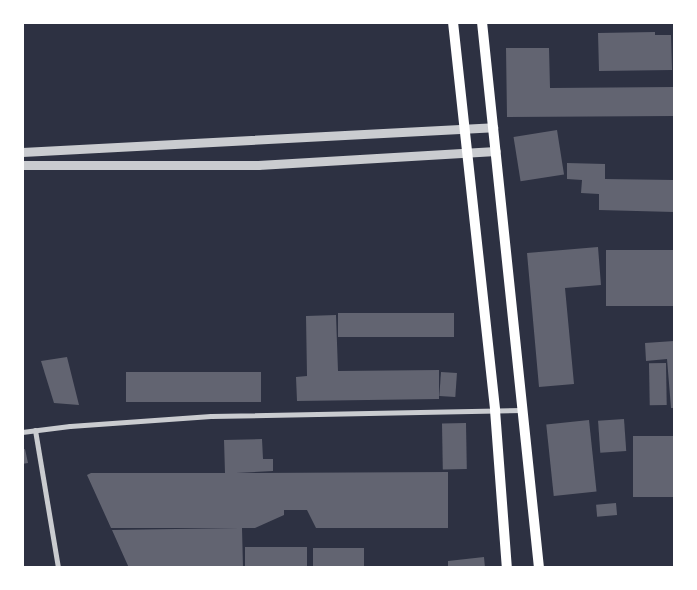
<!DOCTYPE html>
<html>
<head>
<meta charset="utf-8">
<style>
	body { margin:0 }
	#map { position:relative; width:697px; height:590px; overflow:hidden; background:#2d3142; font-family:Manrope,sans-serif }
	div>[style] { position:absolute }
	.building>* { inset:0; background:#626471; transform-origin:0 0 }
	.minor>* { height:5px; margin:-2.5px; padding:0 2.5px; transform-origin:2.5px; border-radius:2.5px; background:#caccd0 }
	.tertiary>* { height:9px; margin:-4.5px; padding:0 4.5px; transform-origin:4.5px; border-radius:4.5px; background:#caccd0 }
	.secondary>* { height:10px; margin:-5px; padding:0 5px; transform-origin:5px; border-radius:5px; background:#fff }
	span { translate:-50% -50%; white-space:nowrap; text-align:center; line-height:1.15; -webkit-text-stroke:5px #fff; paint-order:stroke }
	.frame { position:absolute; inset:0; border:24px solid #fff; pointer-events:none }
</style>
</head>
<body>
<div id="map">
	<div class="building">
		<div style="clip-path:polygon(655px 32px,655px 35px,671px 35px,672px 70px,599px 71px,598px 33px)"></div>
		<div style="clip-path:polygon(506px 48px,549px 48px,550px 88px,674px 87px,674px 116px,507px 117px)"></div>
		<div style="left:557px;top:130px;width:45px;height:44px;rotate:81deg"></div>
		<div style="clip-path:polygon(567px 163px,605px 164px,605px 179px,674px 180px,674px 212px,599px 210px,599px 194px,581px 193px,582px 180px,567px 179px)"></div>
		<div style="clip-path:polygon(598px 247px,601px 285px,565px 288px,574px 384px,539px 387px,527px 253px)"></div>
		<div style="left:674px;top:250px;width:56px;height:68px;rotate:90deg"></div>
		<div style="left:454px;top:313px;width:24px;height:116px;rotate:90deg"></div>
		<div style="clip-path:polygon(336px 315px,338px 371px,439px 370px,439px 399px,297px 401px,296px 377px,307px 376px,306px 316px)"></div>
		<div style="clip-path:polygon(674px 341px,674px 408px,671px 408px,667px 359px,646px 361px,645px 343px)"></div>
		<div style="clip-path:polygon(67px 357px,79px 405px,54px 403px,41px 361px)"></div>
		<div style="left:666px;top:363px;width:42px;height:17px;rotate:89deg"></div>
		<div style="left:261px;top:372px;width:30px;height:135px;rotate:90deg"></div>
		<div style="left:441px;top:372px;width:16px;height:24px;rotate:4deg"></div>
		<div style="left:624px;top:419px;width:32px;height:26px;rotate:86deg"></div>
		<div style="left:589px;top:420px;width:72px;height:43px;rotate:84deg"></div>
		<div style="left:466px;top:423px;width:46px;height:24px;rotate:89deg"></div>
		<div style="left:674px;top:436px;width:61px;height:41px;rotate:90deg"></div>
		<div style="clip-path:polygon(262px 439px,263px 459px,273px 459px,273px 471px,236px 473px,448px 472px,448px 528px,316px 528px,307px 510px,284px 510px,284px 515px,255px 528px,242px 528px,243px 568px,129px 568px,112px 530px,239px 528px,111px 528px,87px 475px,91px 473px,225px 473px,224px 440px)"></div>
		<div style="clip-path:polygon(25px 449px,28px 463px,22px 464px,22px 450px)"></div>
		<div style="left:616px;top:503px;width:12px;height:20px;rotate:85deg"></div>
		<div style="left:245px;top:547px;width:62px;height:21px"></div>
		<div style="left:313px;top:548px;width:51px;height:20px"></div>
		<div style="clip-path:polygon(484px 557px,485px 568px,448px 568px,448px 561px)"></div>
	</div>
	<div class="minor">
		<div style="left:35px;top:430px;width:140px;rotate:80.5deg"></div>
		<div style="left:22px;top:432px;width:48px;rotate:-7.1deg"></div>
		<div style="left:70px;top:426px;width:141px;rotate:-4.1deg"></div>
		<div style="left:211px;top:416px;width:312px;rotate:-1.1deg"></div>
	</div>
	<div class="tertiary">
		<div style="left:22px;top:152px;width:472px;rotate:-3deg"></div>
		<div style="left:22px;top:165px;width:236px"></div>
		<div style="left:258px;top:165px;width:238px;rotate:-3.4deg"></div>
	</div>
	<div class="secondary">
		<div style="left:453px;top:22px;width:390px;rotate:83.8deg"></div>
		<div style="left:495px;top:410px;width:158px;rotate:85.7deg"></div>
		<div style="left:482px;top:22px;width:549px;rotate:84.04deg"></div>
	</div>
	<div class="frame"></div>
</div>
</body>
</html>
